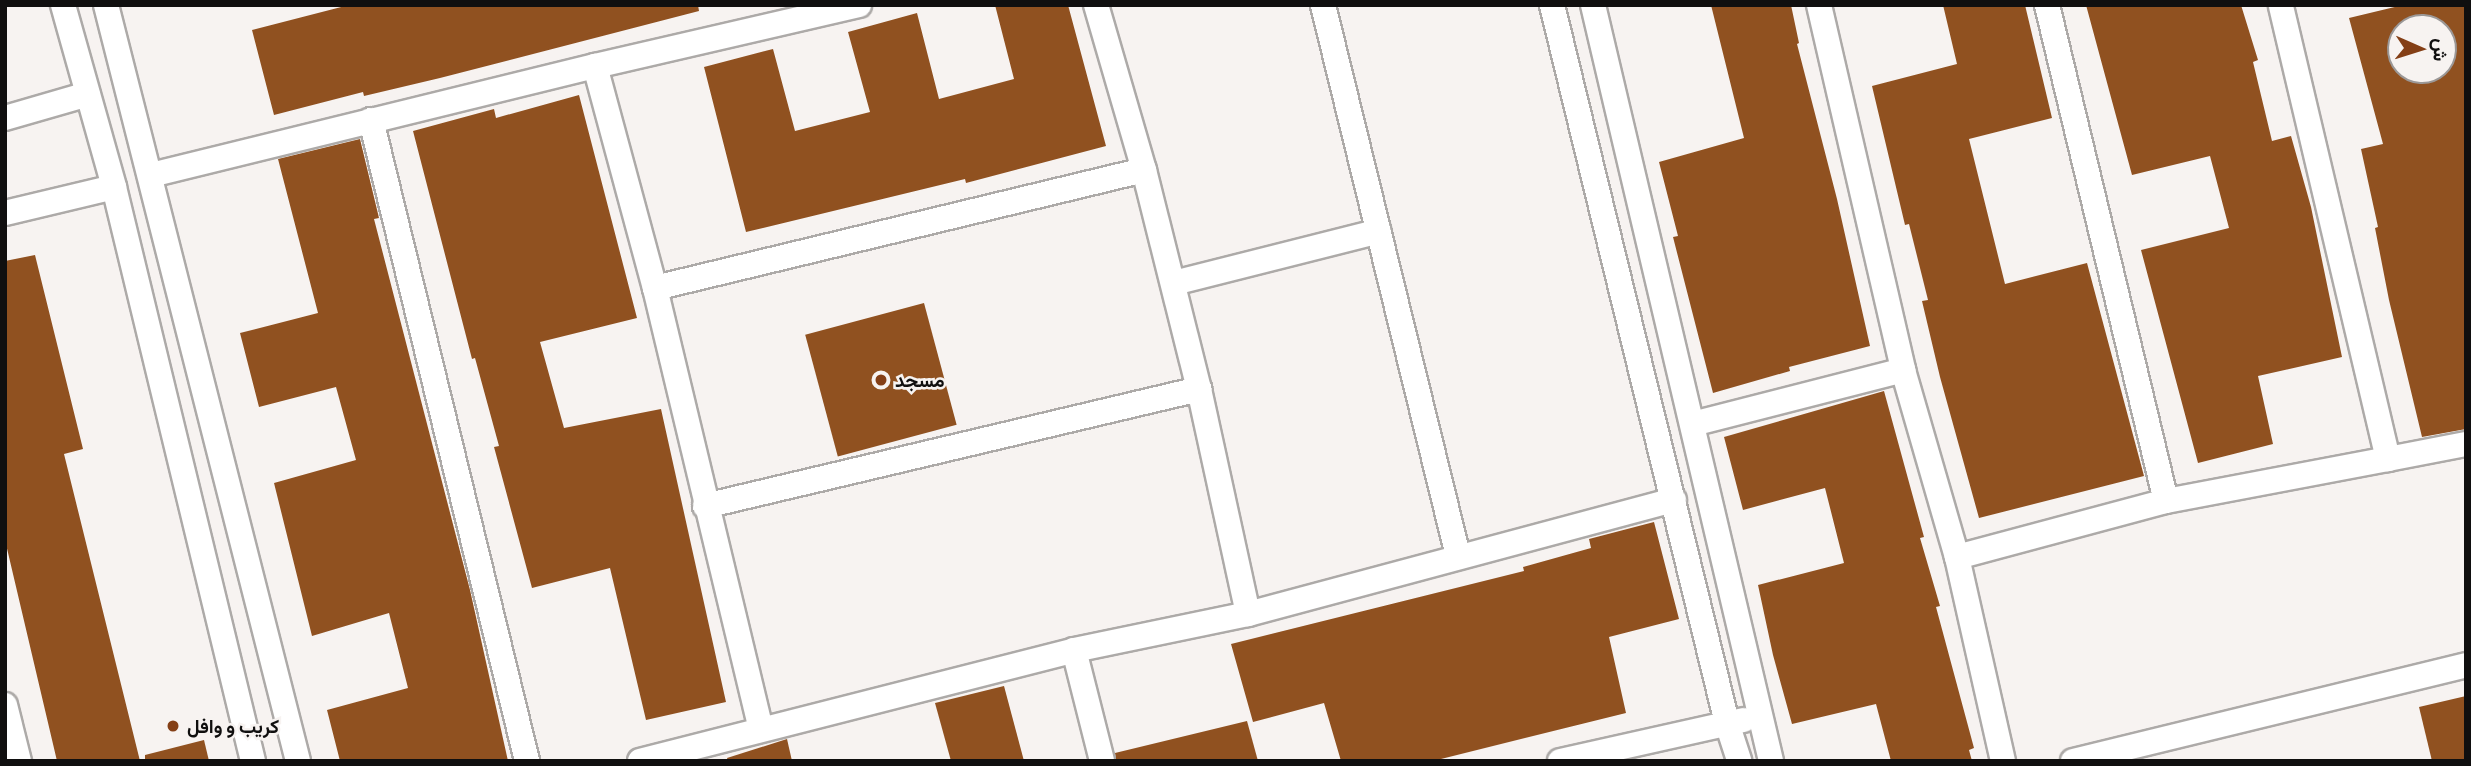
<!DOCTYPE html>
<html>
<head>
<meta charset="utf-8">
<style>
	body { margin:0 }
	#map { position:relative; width:2471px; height:766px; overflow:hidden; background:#f7f3f1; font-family:Barlow,Vazirmatn,sans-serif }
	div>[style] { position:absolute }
	.building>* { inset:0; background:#905120; transform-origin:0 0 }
	.roads { filter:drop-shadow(2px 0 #adaaa8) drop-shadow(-2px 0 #adaaa8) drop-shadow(0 2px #adaaa8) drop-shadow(0 -2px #adaaa8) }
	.minor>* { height:24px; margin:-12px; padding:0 12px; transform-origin:12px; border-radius:12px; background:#fff }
	.dots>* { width:19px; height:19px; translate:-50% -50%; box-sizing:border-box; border:4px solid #f7f3f1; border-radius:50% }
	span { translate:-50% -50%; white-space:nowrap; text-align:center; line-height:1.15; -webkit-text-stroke:5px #f7f3f1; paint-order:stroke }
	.poi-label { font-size:19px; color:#100f0f; font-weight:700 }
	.left { translate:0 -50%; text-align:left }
	.frame { position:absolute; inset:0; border:7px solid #100f0f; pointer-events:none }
	.north { position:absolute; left:2387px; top:14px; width:70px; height:70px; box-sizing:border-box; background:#f7f3f1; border:2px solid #9b9897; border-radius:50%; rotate:93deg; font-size:19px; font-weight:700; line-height:28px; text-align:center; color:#100f0f }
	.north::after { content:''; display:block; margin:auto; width:24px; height:32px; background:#843f16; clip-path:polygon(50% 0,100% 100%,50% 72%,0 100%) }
</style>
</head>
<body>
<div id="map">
	<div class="building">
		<div style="clip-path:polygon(349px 5px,698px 5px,699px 11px,440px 78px,364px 96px,363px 92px,274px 115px,252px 30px)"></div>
		<div style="clip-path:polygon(995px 5px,1068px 5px,1106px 146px,966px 183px,965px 179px,746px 232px,704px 67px,773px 49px,795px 131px,870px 112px,848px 32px,917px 13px,939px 99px,1014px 79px)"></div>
		<div style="clip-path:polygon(1711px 5px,1791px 5px,1799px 43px,1797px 44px,1837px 199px,1870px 346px,1789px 367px,1790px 371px,1713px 393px,1673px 237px,1678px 236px,1659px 162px,1744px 138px)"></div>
		<div style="clip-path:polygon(1943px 5px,2025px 5px,2052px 118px,1969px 139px,2005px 284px,2087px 263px,2144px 476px,1979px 518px,1940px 377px,1922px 301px,1928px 300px,1909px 224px,1905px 225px,1872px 86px,1957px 64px)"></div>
		<div style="clip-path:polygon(2086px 5px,2241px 5px,2258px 60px,2253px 62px,2272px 141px,2291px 136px,2311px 207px,2342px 357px,2258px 376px,2273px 444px,2198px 463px,2141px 250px,2229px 228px,2210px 156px,2132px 175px)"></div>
		<div style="clip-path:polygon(evenodd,2403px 5px,2466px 5px,2466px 429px,2422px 437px,2389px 300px,2375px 228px,2378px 227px,2361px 149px,2383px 144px,2349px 18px,2403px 5px,2401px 28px,2443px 28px,2443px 70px,2401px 70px,2401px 28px)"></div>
		<div style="clip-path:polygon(579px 95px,637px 318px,540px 342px,564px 428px,661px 409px,726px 702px,646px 720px,610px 568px,532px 588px,494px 447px,499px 446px,475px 358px,472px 359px,413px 131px,494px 109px,496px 118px)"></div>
		<div style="clip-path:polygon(360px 139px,379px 218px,374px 219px,470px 590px,508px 761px,340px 761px,327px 710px,408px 688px,389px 613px,312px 636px,274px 483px,356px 460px,336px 387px,259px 407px,240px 333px,318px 313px,278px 159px)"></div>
		<div style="clip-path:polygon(35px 255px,83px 449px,64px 454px,140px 761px,57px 761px,5px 540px,5px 261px)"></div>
		<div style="left:924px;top:303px;width:126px;height:123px;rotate:75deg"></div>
		<div style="clip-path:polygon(1884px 391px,1924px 537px,1920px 538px,1940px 606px,1936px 607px,1974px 748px,1969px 750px,1972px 761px,1891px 761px,1876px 704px,1792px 724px,1773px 655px,1758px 585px,1844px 563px,1825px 488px,1743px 510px,1724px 437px)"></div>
		<div style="clip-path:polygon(1654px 522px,1679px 619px,1609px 637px,1626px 713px,1433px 761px,1341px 761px,1324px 703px,1253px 722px,1231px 644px,1524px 571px,1523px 567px,1591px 548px,1589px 539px)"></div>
		<div style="clip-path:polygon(1004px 686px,1024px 761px,951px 761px,935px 703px)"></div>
		<div style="clip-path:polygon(2466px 696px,2466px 761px,2432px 761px,2419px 707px)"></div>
		<div style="clip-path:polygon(1247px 721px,1258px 761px,1116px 761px,1115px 753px)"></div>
		<div style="clip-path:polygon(787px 739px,792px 761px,728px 761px,727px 758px)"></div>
		<div style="clip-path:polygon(204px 740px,209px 761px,145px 761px,145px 755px)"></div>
	</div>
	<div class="roads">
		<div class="minor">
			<div style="left:63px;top:5px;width:189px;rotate:74.3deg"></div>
			<div style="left:114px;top:187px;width:591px;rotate:76.39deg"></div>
			<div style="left:106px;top:5px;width:780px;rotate:75.75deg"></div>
			<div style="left:1323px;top:5px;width:567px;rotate:76.23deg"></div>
			<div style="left:1552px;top:5px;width:739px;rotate:76.3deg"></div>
			<div style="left:1727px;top:723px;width:40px;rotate:72deg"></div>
			<div style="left:1593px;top:5px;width:777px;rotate:76.75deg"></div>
			<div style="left:1819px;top:5px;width:375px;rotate:77deg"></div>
			<div style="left:1903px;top:370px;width:195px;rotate:73.9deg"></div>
			<div style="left:1957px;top:557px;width:209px;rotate:77.3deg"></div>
			<div style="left:2047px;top:5px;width:510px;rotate:76.51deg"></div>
			<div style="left:595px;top:66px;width:230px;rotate:74.9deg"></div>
			<div style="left:655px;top:288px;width:454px;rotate:76.5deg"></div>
			<div style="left:5px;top:118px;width:86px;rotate:-16.1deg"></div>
			<div style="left:371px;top:120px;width:660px;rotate:76.32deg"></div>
			<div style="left:1144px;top:170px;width:226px;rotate:75.9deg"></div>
			<div style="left:151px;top:175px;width:457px;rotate:-13.8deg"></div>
			<div style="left:595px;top:66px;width:271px;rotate:-13deg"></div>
			<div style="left:5px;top:213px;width:112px;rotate:-13.4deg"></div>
			<div style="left:1174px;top:283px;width:211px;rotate:-14.2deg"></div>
			<div style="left:655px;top:288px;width:503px;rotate:-13.57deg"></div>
			<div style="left:1144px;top:170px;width:172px;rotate:-106.2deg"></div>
			<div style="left:1693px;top:424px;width:217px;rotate:-14.4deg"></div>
			<div style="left:2388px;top:459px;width:79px;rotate:-10.9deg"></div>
			<div style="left:705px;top:506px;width:508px;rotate:-13.32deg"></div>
			<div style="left:1199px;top:389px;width:230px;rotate:77.7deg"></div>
			<div style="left:1957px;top:557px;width:216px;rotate:-15deg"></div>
			<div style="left:2166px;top:501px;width:226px;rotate:-10.7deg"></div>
			<div style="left:2388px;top:459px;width:466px;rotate:-103.3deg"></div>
			<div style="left:1074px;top:650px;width:114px;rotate:75.8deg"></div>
			<div style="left:5px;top:705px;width:58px;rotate:76deg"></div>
			<div style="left:640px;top:761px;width:448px;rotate:-14.3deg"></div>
			<div style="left:1074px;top:650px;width:178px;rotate:-11.7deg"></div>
			<div style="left:1248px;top:614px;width:441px;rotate:-15deg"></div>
			<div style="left:1560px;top:761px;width:188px;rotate:-12.6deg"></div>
			<div style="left:2073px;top:761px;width:405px;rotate:-13.7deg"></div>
		</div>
	</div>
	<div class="dots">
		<div style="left:881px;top:380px;background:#843f16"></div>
		<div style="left:173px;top:726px;background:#843f16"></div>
	</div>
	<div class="poi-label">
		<span class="left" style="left:895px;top:380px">مسجد</span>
		<span class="left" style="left:187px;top:726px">كريب و وافل</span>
	</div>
	<div class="frame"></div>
	<div class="north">ش</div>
</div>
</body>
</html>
